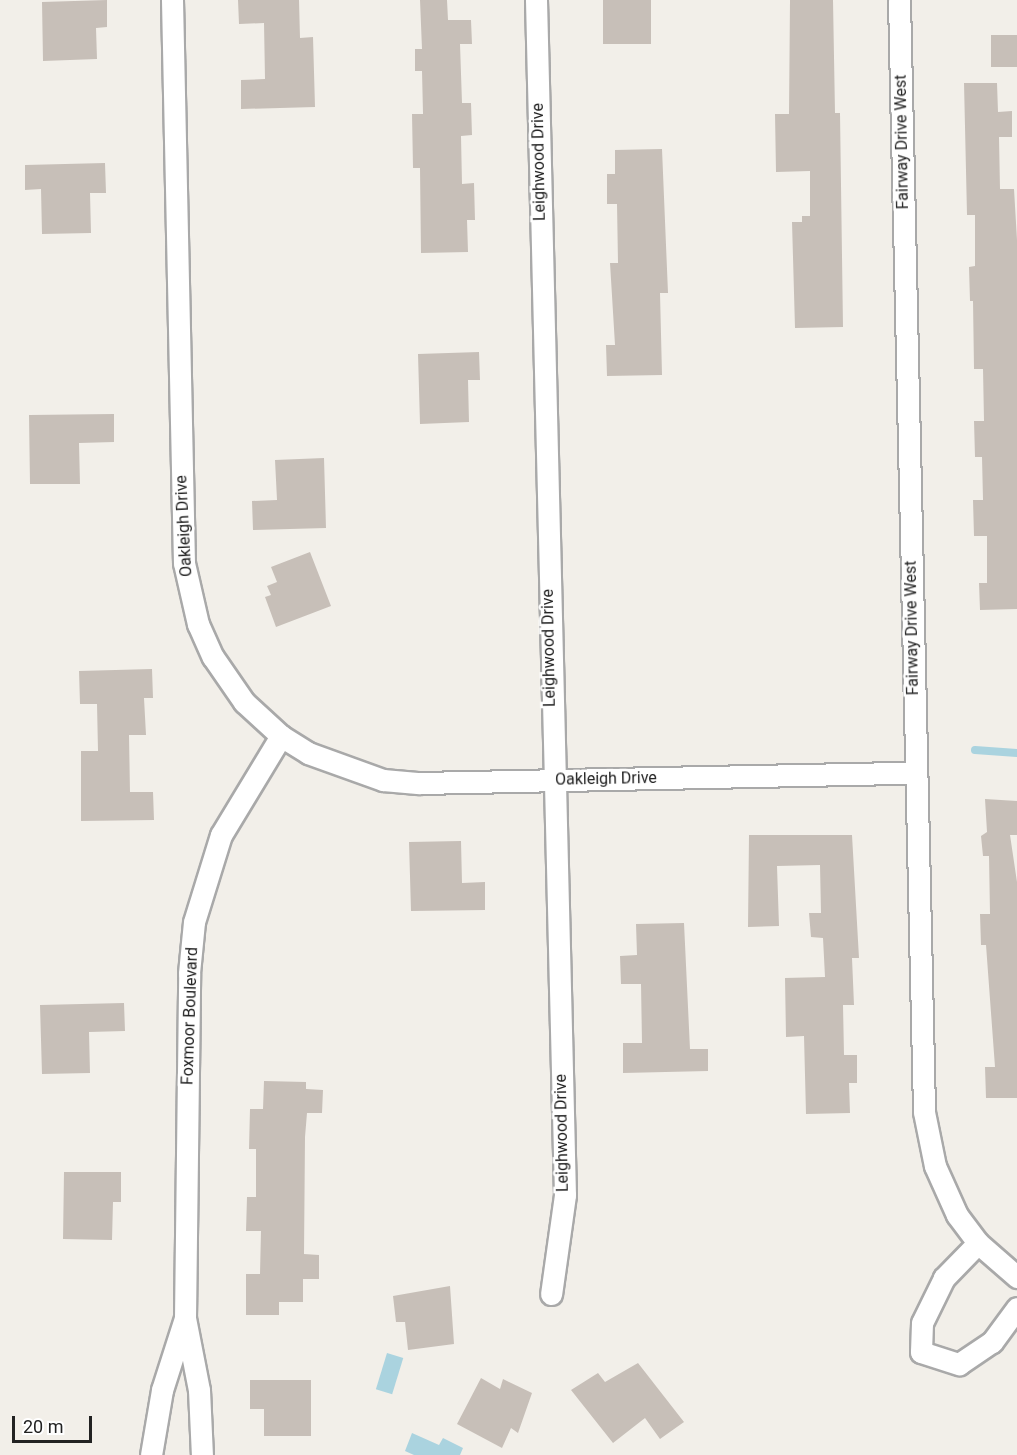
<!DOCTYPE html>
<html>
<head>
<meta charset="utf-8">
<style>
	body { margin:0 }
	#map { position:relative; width:1017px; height:1455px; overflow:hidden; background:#f2efe9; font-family:Roboto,sans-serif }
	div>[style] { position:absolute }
	.water>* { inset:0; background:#aad3df; transform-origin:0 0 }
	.stream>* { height:8px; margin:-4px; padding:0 4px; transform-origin:4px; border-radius:4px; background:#aad3df }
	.building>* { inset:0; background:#c7bfb8; transform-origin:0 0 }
	.roads { filter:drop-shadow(2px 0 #a9a9a9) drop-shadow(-2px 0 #a9a9a9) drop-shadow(0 2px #a9a9a9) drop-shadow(0 -2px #a9a9a9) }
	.street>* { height:21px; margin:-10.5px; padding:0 10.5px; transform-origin:10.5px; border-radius:10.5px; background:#fff }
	span { translate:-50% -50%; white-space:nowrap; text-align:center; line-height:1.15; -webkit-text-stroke:5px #fff; paint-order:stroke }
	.street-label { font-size:16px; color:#222 }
	.scale { position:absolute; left:12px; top:1416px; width:80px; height:27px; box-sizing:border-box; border:3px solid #222; border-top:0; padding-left:8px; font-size:18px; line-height:21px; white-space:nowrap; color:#222; -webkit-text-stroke:4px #fff; paint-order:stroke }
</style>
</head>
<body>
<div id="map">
	<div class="water">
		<div style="left:387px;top:1353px;width:17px;height:38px;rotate:17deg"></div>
		<div style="clip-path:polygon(412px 1433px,439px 1445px,443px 1438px,463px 1448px,460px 1455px,414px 1455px,405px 1451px)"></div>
	</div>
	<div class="stream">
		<div style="left:975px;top:750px;width:42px;rotate:4.1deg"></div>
	</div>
	<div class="building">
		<div style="clip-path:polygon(107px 0,107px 27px,96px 28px,97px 59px,43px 61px,42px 2px)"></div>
		<div style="clip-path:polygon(238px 0,299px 0,300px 38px,313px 37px,315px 107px,241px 109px,241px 80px,265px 79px,264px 23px,239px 24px)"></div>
		<div style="clip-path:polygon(420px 0,447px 0,448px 20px,471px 20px,472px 44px,460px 44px,462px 103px,471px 103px,472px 135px,461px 136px,462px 184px,474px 183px,475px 220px,467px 220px,468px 252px,421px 253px,420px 168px,413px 168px,412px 114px,423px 114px,422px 71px,415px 71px,415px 49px,422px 49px)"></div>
		<div style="left:603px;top:0;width:48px;height:44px"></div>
		<div style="clip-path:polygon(790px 0,833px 0,835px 113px,840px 113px,843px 327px,795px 328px,792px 222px,802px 222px,802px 216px,810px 216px,810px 171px,776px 172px,775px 114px,789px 114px)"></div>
		<div style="left:1017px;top:35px;width:32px;height:26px;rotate:90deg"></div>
		<div style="clip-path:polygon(964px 83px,997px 83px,998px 112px,1012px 111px,1012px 137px,999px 137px,1000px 189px,1014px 189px,1017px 240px,1017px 609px,980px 610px,979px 583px,987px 583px,987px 536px,974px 536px,973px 500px,983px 500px,982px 457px,975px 457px,974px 421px,984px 421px,983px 369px,974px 369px,973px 301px,970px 301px,969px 267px,975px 266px,975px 215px,967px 215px)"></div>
		<div style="clip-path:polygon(662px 149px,668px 293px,660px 293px,662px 375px,607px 376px,606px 345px,615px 345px,610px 263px,618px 263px,617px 204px,607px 204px,607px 174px,615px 174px,615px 150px)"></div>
		<div style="clip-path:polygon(105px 163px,106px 193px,90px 193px,91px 233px,42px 234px,41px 189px,25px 190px,25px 165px)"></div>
		<div style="clip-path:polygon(479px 352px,480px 380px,468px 380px,469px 422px,420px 424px,418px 354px)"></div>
		<div style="clip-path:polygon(114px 414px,114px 442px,79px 443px,80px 484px,30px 484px,29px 415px)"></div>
		<div style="clip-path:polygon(324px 458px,326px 528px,253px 530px,252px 501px,277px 500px,275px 460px)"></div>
		<div style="clip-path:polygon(310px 552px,331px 606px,276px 627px,265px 597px,271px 595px,267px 586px,277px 582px,271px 567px)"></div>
		<div style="clip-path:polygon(152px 669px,153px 698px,144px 698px,146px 735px,129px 735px,130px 792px,153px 792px,154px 820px,81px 821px,81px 751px,98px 751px,97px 704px,80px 704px,79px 671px)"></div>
		<div style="clip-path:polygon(985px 799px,1017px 801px,1017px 835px,1010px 835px,1017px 882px,1017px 1098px,986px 1098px,985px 1067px,995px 1067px,986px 945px,981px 945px,980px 914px,990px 914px,989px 856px,983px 856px,981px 836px,987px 832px)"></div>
		<div style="clip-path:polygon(749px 835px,852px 835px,859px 958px,852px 958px,854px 1005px,843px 1005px,844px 1055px,857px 1055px,857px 1083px,849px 1083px,850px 1113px,806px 1114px,804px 1036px,786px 1037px,785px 978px,825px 977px,823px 938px,811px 937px,809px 913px,821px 913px,820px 865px,777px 866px,779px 926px,748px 927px)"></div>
		<div style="clip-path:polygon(461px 841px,462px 883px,485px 882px,485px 910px,411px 911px,409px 842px)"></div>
		<div style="clip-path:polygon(684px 923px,690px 1049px,708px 1049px,708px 1071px,623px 1073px,623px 1043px,642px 1043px,641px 984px,621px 984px,620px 956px,637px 955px,636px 924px)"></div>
		<div style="clip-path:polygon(124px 1003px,125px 1031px,89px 1032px,90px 1073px,42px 1074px,40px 1005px)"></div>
		<div style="clip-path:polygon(264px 1081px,306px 1082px,306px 1089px,323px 1090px,322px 1113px,307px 1113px,305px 1137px,304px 1254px,319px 1255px,319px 1279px,303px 1279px,303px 1302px,279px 1302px,279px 1315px,246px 1315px,246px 1274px,260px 1274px,261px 1231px,246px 1231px,247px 1197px,256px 1197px,256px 1149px,249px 1149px,250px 1109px,263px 1109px)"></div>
		<div style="clip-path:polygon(64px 1172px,121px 1172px,121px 1202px,113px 1202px,112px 1240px,63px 1239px)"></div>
		<div style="clip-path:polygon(450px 1286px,454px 1344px,408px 1350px,405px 1322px,396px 1322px,393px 1296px)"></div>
		<div style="clip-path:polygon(638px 1363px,684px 1422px,660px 1439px,645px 1418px,613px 1443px,571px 1390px,598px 1373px,605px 1382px)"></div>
		<div style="clip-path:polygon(481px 1378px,500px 1389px,503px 1379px,532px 1393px,518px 1433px,511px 1428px,502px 1448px,457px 1424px)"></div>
		<div style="clip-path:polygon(250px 1380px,311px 1380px,311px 1436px,264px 1436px,264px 1409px,250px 1409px)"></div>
	</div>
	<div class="roads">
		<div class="street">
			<div style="left:172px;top:0;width:563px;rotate:88.78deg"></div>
			<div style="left:184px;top:563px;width:63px;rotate:77.1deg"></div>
			<div style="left:198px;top:624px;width:36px;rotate:66deg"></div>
			<div style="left:213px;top:657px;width:55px;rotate:55.4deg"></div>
			<div style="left:244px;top:702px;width:50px;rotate:42.6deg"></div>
			<div style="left:281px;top:736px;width:32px;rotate:32deg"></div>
			<div style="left:308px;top:753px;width:80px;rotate:19.8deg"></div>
			<div style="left:383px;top:780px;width:37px;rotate:5deg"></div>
			<div style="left:420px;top:783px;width:495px;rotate:-1.2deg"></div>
			<div style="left:536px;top:0;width:1195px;rotate:88.61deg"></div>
			<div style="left:565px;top:1195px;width:100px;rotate:98deg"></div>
			<div style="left:899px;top:0;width:1112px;rotate:88.71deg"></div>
			<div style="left:924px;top:1112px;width:55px;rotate:78.5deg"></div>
			<div style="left:935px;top:1166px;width:54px;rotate:65.8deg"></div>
			<div style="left:957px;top:1215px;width:35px;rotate:53deg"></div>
			<div style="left:978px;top:1243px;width:52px;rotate:41.1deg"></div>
			<div style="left:978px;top:1243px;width:49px;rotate:134.2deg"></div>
			<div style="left:944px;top:1278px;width:50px;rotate:116.1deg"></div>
			<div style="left:922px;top:1323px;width:29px;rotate:92deg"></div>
			<div style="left:921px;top:1352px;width:40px;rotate:18deg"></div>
			<div style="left:959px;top:1364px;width:40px;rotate:-34deg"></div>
			<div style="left:992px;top:1342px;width:42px;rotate:-53.7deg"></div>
			<div style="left:185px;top:1318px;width:345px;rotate:-89.3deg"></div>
			<div style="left:189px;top:973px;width:51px;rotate:-84.4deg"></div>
			<div style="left:194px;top:922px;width:91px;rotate:-72.8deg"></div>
			<div style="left:221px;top:835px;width:116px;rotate:-58.8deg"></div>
			<div style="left:151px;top:1455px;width:66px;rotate:-80.4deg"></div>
			<div style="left:162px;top:1390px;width:76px;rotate:-72.3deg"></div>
			<div style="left:185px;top:1318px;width:73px;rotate:79deg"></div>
			<div style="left:199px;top:1390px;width:65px;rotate:87.4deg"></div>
		</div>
	</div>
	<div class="street-label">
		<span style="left:902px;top:142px;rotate:-91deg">Fairway Drive West</span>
		<span style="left:539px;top:162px;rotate:-91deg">Leighwood Drive</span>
		<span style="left:184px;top:526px;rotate:-93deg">Oakleigh Drive</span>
		<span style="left:912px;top:628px;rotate:-91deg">Fairway Drive West</span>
		<span style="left:549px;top:648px;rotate:-91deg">Leighwood Drive</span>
		<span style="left:606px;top:779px;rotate:-1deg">Oakleigh Drive</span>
		<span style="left:190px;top:1016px;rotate:-88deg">Foxmoor Boulevard</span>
		<span style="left:562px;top:1133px;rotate:-91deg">Leighwood Drive</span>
	</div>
	<div class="scale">20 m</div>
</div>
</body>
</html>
